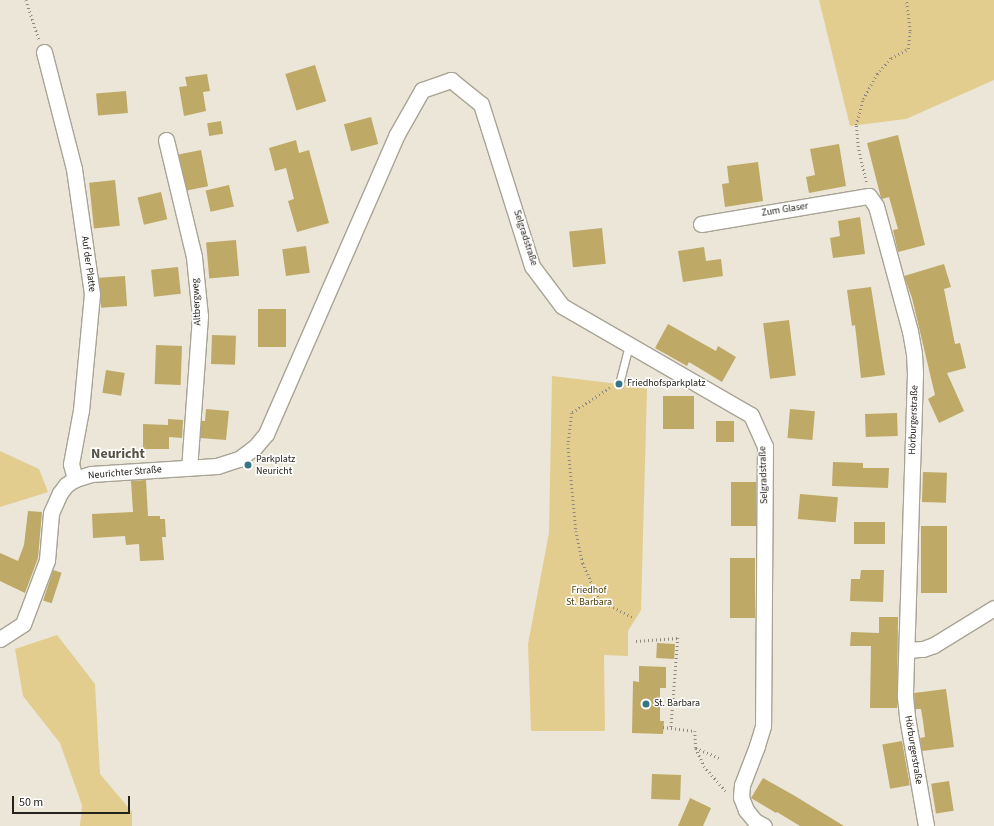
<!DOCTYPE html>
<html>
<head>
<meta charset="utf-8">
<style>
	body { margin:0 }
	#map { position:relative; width:994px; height:826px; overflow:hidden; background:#ebe6d7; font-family:"Source Sans 3",sans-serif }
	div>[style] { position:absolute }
	.green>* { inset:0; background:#e2cd8e }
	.building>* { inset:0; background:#bfa967; transform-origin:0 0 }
	.path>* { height:2.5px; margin-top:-1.25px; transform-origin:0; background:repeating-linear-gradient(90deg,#8e8a80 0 1px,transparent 0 4px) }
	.roads { filter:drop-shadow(1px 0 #a8a495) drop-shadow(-1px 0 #a8a495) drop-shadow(0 1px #a8a495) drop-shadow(0 -1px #a8a495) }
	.service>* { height:7px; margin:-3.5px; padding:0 3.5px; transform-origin:3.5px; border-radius:3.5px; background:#fff }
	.minor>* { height:15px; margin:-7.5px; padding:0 7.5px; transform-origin:7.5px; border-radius:7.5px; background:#fff }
	.dots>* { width:11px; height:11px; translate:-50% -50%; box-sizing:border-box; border:2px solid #fff; border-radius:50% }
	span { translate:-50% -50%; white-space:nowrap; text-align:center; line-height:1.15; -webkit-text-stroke:3px #fff; paint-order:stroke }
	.street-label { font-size:10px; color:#24221c }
	.poi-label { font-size:10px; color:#24221c }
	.left { translate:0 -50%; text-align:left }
	.park-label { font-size:10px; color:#4d3e05 }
	.district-label { font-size:14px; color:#575346; font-weight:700 }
	.scale { position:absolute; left:12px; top:796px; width:118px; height:18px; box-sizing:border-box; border:2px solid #24221c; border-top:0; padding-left:5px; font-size:12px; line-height:14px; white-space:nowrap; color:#24221c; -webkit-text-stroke:3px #fff; paint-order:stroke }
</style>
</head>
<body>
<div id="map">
	<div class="green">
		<div style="clip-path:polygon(819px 0,994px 0,994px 80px,906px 119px,850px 126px)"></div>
		<div style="clip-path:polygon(552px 376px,619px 384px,647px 389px,641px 610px,628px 631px,628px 656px,604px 655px,605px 731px,531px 731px,528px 644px,549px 533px)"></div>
		<div style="clip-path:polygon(0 451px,39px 469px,48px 492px,0 507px)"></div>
		<div style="clip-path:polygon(57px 635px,95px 684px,100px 774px,132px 812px,132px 826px,80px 826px,82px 805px,60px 743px,23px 696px,15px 649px)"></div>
	</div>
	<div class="building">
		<div style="left:315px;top:65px;width:38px;height:31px;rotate:73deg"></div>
		<div style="clip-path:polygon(207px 74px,210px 91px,203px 92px,206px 111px,184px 116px,179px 87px,187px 86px,185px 77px)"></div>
		<div style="left:126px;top:91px;width:22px;height:30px;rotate:85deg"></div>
		<div style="left:371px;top:117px;width:28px;height:28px;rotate:75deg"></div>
		<div style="left:221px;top:121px;width:13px;height:14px;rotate:81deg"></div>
		<div style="clip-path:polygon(898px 135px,925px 245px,898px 252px,893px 230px,898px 229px,889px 197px,882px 199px,881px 198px,867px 143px)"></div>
		<div style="clip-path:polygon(296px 140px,299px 153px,309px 150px,329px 223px,297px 232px,288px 201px,294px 199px,286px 168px,275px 171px,269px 148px)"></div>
		<div style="clip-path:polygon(839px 144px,846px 186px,809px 193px,806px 177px,815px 175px,810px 149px)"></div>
		<div style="left:201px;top:150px;width:37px;height:23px;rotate:79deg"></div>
		<div style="clip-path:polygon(758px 162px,763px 201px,725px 207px,722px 184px,729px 183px,727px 166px)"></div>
		<div style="left:115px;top:180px;width:46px;height:26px;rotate:84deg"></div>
		<div style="left:229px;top:185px;width:22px;height:24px;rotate:77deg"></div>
		<div style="left:161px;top:192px;width:28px;height:24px;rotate:77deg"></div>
		<div style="clip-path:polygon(860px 217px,865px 254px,833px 258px,830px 238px,840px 236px,838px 221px)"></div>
		<div style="left:602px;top:228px;width:36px;height:33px;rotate:84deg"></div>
		<div style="left:236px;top:240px;width:36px;height:30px;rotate:85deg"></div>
		<div style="left:306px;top:246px;width:27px;height:24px;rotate:82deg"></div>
		<div style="clip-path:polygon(704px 247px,706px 261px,721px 259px,723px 276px,683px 282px,678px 251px)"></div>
		<div style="clip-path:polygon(944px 264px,951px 287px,944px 289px,955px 344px,960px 343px,966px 368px,947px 373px,964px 411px,939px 423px,928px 399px,935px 395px,912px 298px,904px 276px)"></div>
		<div style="left:178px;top:267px;width:27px;height:27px;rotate:84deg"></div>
		<div style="left:125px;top:276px;width:30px;height:26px;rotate:86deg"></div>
		<div style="clip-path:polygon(871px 287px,885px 375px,861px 378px,855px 325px,852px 326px,847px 290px)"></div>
		<div style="left:258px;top:309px;width:28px;height:38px"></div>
		<div style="left:789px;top:320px;width:56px;height:26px;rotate:83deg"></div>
		<div style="clip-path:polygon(668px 324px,716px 351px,718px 346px,736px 357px,722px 382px,689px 362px,687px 366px,655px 348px)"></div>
		<div style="left:212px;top:335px;width:24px;height:29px;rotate:2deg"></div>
		<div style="left:156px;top:345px;width:26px;height:39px;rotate:2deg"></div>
		<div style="left:106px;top:370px;width:19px;height:23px;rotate:9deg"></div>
		<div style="left:663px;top:396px;width:31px;height:33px"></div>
		<div style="clip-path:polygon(206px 409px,229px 411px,226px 440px,200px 438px,201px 421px,205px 421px)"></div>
		<div style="left:790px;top:409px;width:25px;height:29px;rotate:5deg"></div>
		<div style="left:897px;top:413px;width:23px;height:32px;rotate:88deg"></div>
		<div style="clip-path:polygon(168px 419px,183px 420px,182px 438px,169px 437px,169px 449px,143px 449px,143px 424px,168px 425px)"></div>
		<div style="left:716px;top:421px;width:18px;height:21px"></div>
		<div style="clip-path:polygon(833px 462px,863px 463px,863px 468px,889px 468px,888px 488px,832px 486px)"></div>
		<div style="left:923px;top:472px;width:24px;height:30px;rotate:2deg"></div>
		<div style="clip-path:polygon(146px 480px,148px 516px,160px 516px,160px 519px,165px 519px,166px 537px,162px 537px,164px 560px,140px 561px,139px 544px,126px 545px,125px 536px,93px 538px,92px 514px,133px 512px,131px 481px)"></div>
		<div style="left:731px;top:482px;width:25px;height:44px"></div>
		<div style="left:800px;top:494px;width:38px;height:25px;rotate:5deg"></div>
		<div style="clip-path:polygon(28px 511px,42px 512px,38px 558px,25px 593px,0 581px,0 553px,18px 561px,24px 545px)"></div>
		<div style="left:854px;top:522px;width:31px;height:22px"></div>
		<div style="left:921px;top:526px;width:26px;height:67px"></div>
		<div style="left:730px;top:558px;width:25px;height:60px"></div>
		<div style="left:53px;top:570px;width:9px;height:32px;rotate:18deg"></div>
		<div style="clip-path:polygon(861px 570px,884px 570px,883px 602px,850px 601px,851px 579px,860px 579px)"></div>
		<div style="clip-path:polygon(879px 617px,898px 617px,897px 708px,870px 708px,871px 646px,850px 646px,851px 632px,879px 633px)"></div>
		<div style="left:657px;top:643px;width:18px;height:15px;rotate:3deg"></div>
		<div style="clip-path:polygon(639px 666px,666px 667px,666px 688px,660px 688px,660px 721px,664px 721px,663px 734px,632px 733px,633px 681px,639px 682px)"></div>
		<div style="clip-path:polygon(946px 689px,954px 747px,922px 751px,920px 738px,925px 737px,923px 721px,921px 709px,915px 709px,914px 693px)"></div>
		<div style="left:902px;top:741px;width:45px;height:20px;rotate:80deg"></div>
		<div style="left:652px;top:774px;width:29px;height:25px;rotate:2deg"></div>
		<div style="clip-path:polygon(763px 778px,795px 796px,844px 826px,800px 826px,777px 812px,776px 813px,751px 798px)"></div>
		<div style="left:949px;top:781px;width:30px;height:18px;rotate:81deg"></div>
		<div style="clip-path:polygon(690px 798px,711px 808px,703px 826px,678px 826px)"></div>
	</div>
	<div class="path">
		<div style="left:26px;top:0;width:41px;rotate:71.6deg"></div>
		<div style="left:866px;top:182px;width:36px;rotate:-103deg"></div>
		<div style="left:858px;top:147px;width:22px;rotate:-95deg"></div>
		<div style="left:856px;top:125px;width:27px;rotate:-75deg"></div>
		<div style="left:863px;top:99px;width:29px;rotate:-61deg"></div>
		<div style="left:877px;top:74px;width:21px;rotate:-49deg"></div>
		<div style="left:891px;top:58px;width:19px;rotate:-28deg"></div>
		<div style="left:908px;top:49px;width:18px;rotate:-84deg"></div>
		<div style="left:910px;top:31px;width:31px;rotate:-97deg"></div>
		<div style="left:610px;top:388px;width:45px;rotate:146.7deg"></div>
		<div style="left:572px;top:413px;width:31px;rotate:97deg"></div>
		<div style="left:568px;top:444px;width:87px;rotate:84.7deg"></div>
		<div style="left:576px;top:531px;width:33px;rotate:78deg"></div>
		<div style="left:583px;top:563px;width:40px;rotate:66.6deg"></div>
		<div style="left:599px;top:600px;width:38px;rotate:27deg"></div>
		<div style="left:636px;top:641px;width:42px;rotate:-4.1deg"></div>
		<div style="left:678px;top:638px;width:90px;rotate:94.4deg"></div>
		<div style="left:663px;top:727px;width:32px;rotate:7deg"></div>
		<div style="left:695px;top:731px;width:17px;rotate:87deg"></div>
		<div style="left:696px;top:748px;width:20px;rotate:66deg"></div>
		<div style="left:704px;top:766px;width:33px;rotate:49deg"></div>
		<div style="left:696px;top:748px;width:25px;rotate:23deg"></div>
	</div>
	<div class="roads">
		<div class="service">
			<div style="left:619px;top:384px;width:40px;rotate:-75.6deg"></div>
		</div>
		<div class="minor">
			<div style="left:44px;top:52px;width:121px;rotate:75.6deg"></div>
			<div style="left:74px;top:169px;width:126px;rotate:81.8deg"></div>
			<div style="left:92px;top:294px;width:117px;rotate:95.4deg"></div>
			<div style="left:81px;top:410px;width:55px;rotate:100.5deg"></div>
			<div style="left:71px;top:464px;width:16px;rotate:75deg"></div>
			<div style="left:166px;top:140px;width:120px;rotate:76.5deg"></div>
			<div style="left:194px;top:257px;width:59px;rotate:84.2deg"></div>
			<div style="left:200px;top:316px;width:152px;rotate:94.1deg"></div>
			<div style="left:701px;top:224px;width:170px;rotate:-9.5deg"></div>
			<div style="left:869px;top:196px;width:12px;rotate:55deg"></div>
			<div style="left:876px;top:206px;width:130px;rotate:74.8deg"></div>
			<div style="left:910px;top:331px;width:23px;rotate:80deg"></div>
			<div style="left:914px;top:354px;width:20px;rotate:87deg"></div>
			<div style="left:915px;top:374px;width:323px;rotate:91.8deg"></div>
			<div style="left:905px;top:697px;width:20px;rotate:84deg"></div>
			<div style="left:907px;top:717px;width:111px;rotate:80.1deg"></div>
			<div style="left:0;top:639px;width:27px;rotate:-33deg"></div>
			<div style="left:23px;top:624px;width:68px;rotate:-69.4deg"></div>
			<div style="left:47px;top:560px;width:47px;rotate:-85.1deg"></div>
			<div style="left:51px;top:513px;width:22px;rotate:-66deg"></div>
			<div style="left:60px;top:493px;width:10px;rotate:-53deg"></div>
			<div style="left:66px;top:485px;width:11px;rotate:-34deg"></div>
			<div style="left:75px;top:479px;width:17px;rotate:-17deg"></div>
			<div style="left:91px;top:474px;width:126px;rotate:-3.6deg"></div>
			<div style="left:217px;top:466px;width:23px;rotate:-18deg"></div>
			<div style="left:239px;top:459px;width:20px;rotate:-37deg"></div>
			<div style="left:255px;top:447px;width:17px;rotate:-50deg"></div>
			<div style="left:266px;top:434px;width:325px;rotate:-66.4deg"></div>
			<div style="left:396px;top:136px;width:53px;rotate:-60.5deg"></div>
			<div style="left:422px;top:90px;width:31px;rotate:-19deg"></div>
			<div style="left:451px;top:80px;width:38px;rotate:39deg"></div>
			<div style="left:481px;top:104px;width:170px;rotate:72.5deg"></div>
			<div style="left:532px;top:266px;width:50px;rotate:53.1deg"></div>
			<div style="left:562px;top:306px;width:218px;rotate:30deg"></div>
			<div style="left:751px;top:415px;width:34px;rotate:66deg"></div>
			<div style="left:765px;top:446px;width:280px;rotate:90.4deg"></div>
			<div style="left:763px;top:726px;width:21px;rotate:107deg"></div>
			<div style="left:757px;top:746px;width:42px;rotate:111deg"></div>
			<div style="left:742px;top:785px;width:12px;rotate:95deg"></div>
			<div style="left:741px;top:797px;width:14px;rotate:69deg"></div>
			<div style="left:746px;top:810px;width:14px;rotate:51deg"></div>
			<div style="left:755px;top:821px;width:10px;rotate:29deg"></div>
			<div style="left:907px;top:650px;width:16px;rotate:-4deg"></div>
			<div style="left:923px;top:649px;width:12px;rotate:-20deg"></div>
			<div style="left:934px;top:645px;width:70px;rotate:-31.7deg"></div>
		</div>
	</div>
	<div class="dots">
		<div style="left:619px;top:384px;background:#347588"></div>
		<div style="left:248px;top:465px;background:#347588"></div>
		<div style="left:646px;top:704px;background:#347588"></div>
	</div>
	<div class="street-label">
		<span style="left:785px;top:210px;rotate:-9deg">Zum Glaser</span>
		<span style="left:525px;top:238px;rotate:72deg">Selgradstraße</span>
		<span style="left:88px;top:264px;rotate:82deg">Auf der Platte</span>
		<span style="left:197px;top:302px;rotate:-93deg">Altbergweg</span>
		<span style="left:914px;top:420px;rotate:-88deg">Hörburgerstraße</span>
		<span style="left:125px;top:473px;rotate:-5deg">Neurichter Straße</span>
		<span style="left:764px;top:475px;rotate:-92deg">Selgradstraße</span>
		<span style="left:913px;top:750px;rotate:81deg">Hörburgerstraße</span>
	</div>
	<div class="poi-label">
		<span class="left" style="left:627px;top:384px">Friedhofsparkplatz</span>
		<span class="left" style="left:256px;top:465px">Parkplatz<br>Neuricht</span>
		<span class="left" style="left:654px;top:704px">St. Barbara</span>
	</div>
	<div class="park-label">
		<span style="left:589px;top:596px">Friedhof<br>St. Barbara</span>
	</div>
	<div class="district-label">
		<span style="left:118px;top:454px">Neuricht</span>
	</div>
	<div class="scale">50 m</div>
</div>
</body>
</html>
